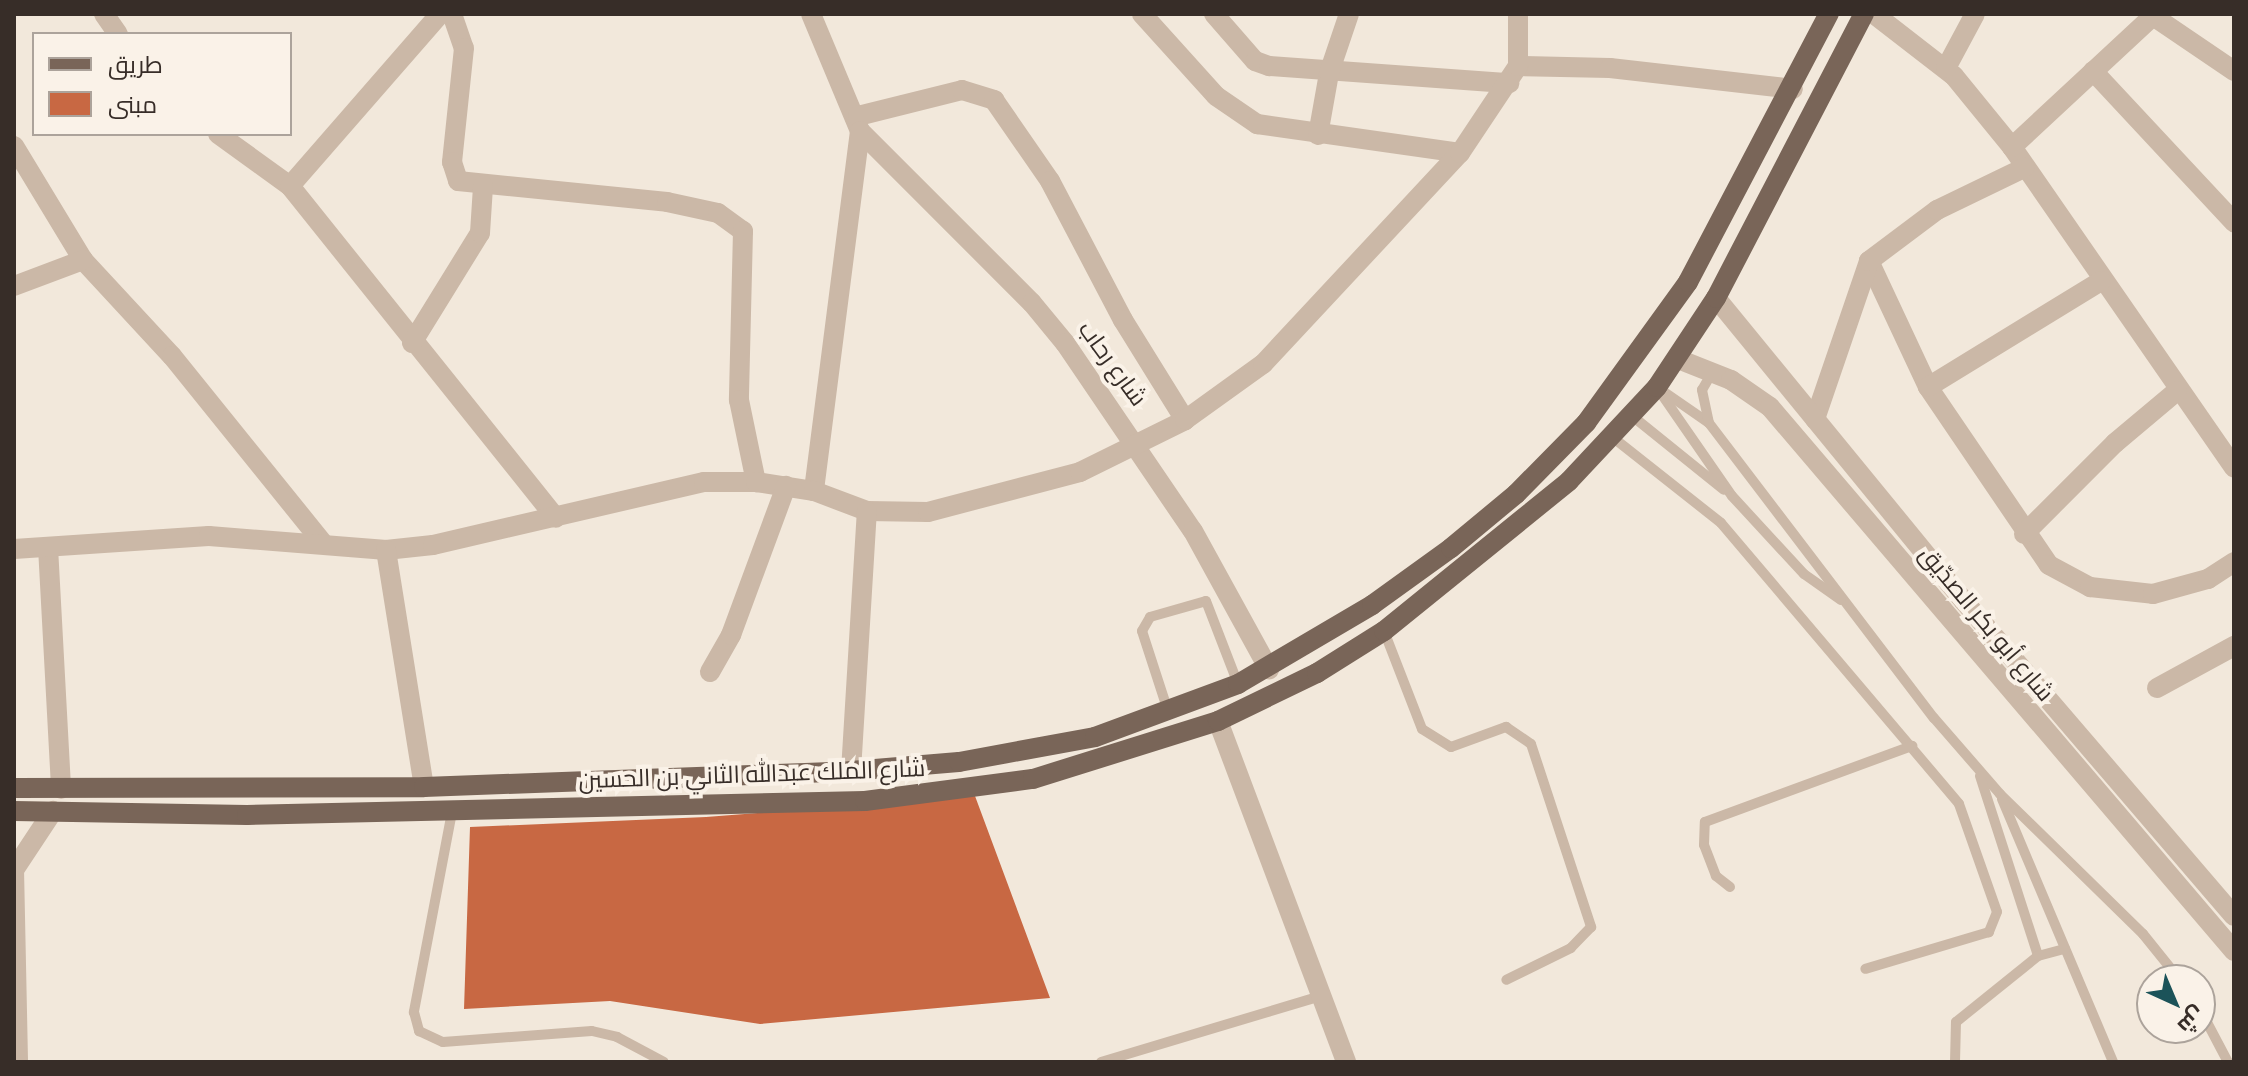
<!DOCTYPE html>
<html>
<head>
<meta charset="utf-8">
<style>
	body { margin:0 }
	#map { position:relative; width:2248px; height:1076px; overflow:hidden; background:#f2e8db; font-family:Karla,Cairo,sans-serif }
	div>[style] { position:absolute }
	.building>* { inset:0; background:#c86843 }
	.service>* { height:10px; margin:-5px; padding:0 5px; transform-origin:5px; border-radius:5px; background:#cbb8a7 }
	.minor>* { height:20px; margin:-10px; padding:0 10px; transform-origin:10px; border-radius:10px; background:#cbb8a7 }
	.tertiary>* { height:20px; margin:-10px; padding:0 10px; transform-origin:10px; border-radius:10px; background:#cbb8a7 }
	.primary>* { height:20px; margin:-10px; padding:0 10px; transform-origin:10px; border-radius:10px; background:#796558 }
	span { translate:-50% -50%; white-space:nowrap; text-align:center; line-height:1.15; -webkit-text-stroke:8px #faf2e8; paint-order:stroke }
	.street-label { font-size:24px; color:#372d28 }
	.frame { position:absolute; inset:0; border:16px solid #372d28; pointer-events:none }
	.legend { position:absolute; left:32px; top:32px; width:260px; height:104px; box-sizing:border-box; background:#faf2e8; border:2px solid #aca39b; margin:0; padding:10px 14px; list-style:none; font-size:24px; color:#372d28 }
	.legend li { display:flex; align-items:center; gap:16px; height:40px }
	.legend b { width:40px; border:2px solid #aca39b }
	.north { position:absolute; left:2136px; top:964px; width:80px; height:80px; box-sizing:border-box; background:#faf2e8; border:2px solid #aca39b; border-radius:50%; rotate:136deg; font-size:22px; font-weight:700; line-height:32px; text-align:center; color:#372d28 }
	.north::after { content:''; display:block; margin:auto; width:28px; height:36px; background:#1c5359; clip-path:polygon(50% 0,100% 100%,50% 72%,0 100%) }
</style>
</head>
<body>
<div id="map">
	<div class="building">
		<div style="clip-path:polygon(975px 796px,1050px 998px,760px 1024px,610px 1001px,464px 1009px,470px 827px,706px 817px)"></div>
	</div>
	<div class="service">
		<div style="left:1657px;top:387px;width:63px;rotate:34.7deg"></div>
		<div style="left:1709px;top:423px;width:371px;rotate:52.7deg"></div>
		<div style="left:1934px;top:718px;width:101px;rotate:49deg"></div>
		<div style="left:2000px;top:794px;width:200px;rotate:44.4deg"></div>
		<div style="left:2143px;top:934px;width:59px;rotate:51.2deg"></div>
		<div style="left:1660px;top:392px;width:126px;rotate:55.3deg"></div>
		<div style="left:1732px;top:496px;width:106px;rotate:47.3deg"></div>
		<div style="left:1804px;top:574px;width:45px;rotate:35.1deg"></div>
		<div style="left:1631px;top:415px;width:119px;rotate:38.9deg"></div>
		<div style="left:1709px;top:423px;width:34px;rotate:-102deg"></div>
		<div style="left:1702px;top:390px;width:20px;rotate:-60deg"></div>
		<div style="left:1611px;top:436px;width:140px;rotate:38.3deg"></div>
		<div style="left:1721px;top:523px;width:368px;rotate:49.7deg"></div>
		<div style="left:1959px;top:804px;width:114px;rotate:70.6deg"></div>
		<div style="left:1997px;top:912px;width:22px;rotate:112deg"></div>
		<div style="left:1989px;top:932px;width:129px;rotate:163.4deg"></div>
		<div style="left:1384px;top:631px;width:105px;rotate:68.8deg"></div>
		<div style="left:1422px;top:729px;width:34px;rotate:32deg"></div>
		<div style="left:1451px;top:747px;width:59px;rotate:-20deg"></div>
		<div style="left:1506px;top:727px;width:30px;rotate:34deg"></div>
		<div style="left:1531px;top:744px;width:193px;rotate:71.8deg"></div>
		<div style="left:1591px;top:927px;width:29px;rotate:134deg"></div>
		<div style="left:1571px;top:948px;width:72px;rotate:153.8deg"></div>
		<div style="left:1168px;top:711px;width:84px;rotate:-108deg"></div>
		<div style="left:1142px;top:631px;width:16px;rotate:-60deg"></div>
		<div style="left:1150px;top:617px;width:58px;rotate:-15.9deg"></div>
		<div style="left:1206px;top:601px;width:89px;rotate:68.9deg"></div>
		<div style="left:1980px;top:776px;width:189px;rotate:72.1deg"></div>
		<div style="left:2002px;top:799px;width:285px;rotate:67.1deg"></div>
		<div style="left:452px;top:812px;width:204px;rotate:100.8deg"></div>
		<div style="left:414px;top:1012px;width:20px;rotate:75deg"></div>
		<div style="left:419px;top:1031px;width:26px;rotate:25deg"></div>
		<div style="left:443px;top:1042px;width:149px;rotate:-4.2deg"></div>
		<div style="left:592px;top:1031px;width:26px;rotate:13deg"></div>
		<div style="left:617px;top:1037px;width:53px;rotate:28deg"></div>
		<div style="left:1730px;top:887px;width:18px;rotate:-142deg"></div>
		<div style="left:1716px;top:876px;width:33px;rotate:-111deg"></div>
		<div style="left:1704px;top:845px;width:23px;rotate:-88deg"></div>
		<div style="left:1705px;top:822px;width:221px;rotate:-20.2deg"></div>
		<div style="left:2200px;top:1009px;width:60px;rotate:62.2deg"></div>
		<div style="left:1101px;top:1062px;width:230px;rotate:-16.7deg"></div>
		<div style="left:1955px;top:1062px;width:40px;rotate:-88.6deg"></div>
		<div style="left:1956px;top:1022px;width:105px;rotate:-38.8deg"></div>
		<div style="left:2038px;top:956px;width:28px;rotate:-15deg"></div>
	</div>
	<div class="minor">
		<div style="left:104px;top:14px;width:24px;rotate:55deg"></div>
		<div style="left:452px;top:14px;width:36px;rotate:71deg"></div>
		<div style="left:464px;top:48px;width:115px;rotate:96deg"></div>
		<div style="left:452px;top:162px;width:20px;rotate:72deg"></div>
		<div style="left:458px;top:181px;width:210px;rotate:5.7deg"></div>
		<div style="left:667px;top:202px;width:52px;rotate:12.2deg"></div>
		<div style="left:718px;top:213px;width:31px;rotate:36deg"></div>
		<div style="left:743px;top:231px;width:169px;rotate:91.4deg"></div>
		<div style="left:739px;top:400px;width:84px;rotate:78.3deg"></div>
		<div style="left:811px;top:14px;width:127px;rotate:67.3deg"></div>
		<div style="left:860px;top:131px;width:363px;rotate:97.3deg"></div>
		<div style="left:1142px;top:14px;width:110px;rotate:47.9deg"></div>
		<div style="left:1216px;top:96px;width:50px;rotate:34.3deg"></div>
		<div style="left:1257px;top:124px;width:205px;rotate:8.1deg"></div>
		<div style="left:1214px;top:14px;width:62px;rotate:48.9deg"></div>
		<div style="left:1255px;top:61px;width:15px;rotate:20deg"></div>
		<div style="left:1269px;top:66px;width:241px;rotate:4.1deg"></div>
		<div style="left:1874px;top:14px;width:101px;rotate:37.8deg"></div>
		<div style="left:1954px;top:76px;width:92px;rotate:50.8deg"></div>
		<div style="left:2012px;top:147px;width:390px;rotate:55.3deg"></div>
		<div style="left:2153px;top:16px;width:98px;rotate:34.2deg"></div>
		<div style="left:1518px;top:66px;width:92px;rotate:1.2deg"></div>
		<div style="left:1610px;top:68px;width:184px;rotate:6.5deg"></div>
		<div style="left:1946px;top:68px;width:61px;rotate:-61.8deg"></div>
		<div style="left:2093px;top:71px;width:207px;rotate:47deg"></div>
		<div style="left:858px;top:116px;width:107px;rotate:-14deg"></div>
		<div style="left:962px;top:90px;width:34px;rotate:17deg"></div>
		<div style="left:994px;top:100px;width:98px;rotate:55.3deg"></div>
		<div style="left:1050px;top:181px;width:157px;rotate:62.3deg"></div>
		<div style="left:1123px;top:320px;width:118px;rotate:58.2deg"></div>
		<div style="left:860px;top:131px;width:243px;rotate:45deg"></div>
		<div style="left:1032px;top:303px;width:52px;rotate:50.5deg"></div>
		<div style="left:1065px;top:343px;width:227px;rotate:55.8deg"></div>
		<div style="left:1193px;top:531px;width:158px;rotate:61.2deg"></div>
		<div style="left:218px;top:134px;width:89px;rotate:35.8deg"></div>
		<div style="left:290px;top:186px;width:425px;rotate:51.3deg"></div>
		<div style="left:1318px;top:135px;width:63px;rotate:-79.9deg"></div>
		<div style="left:1329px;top:73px;width:62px;rotate:-71.3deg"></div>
		<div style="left:14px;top:146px;width:133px;rotate:58.8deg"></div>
		<div style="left:83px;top:260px;width:131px;rotate:47.2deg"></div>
		<div style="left:172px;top:356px;width:239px;rotate:51.1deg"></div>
		<div style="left:2012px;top:147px;width:195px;rotate:-42.9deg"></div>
		<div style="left:290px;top:186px;width:228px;rotate:-48.9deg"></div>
		<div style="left:1869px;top:261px;width:139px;rotate:64.9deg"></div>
		<div style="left:1928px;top:387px;width:215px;rotate:55.8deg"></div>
		<div style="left:2049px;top:565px;width:47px;rotate:28.2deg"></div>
		<div style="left:2090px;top:587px;width:63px;rotate:6.3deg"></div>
		<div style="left:2153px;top:594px;width:57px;rotate:-15.3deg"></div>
		<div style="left:2208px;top:579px;width:31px;rotate:-33deg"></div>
		<div style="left:14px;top:286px;width:74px;rotate:-20.6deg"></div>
		<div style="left:412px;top:343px;width:129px;rotate:-58.3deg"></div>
		<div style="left:480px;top:233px;width:47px;rotate:-86.3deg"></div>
		<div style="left:1928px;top:387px;width:203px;rotate:-31.5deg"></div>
		<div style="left:1815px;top:419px;width:167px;rotate:-71.1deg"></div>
		<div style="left:1869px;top:261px;width:85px;rotate:-36.9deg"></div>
		<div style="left:1937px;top:210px;width:97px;rotate:-25.8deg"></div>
		<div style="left:2024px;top:534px;width:129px;rotate:-45deg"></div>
		<div style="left:2115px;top:443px;width:81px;rotate:-40deg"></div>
		<div style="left:48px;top:547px;width:242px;rotate:86.9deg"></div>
		<div style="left:14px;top:549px;width:195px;rotate:-3.8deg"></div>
		<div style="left:209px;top:536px;width:178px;rotate:4.5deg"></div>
		<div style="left:386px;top:550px;width:47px;rotate:-6.1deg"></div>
		<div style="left:433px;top:545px;width:278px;rotate:-13.1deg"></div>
		<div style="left:704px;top:482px;width:52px"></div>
		<div style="left:756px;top:482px;width:59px;rotate:8.8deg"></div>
		<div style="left:814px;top:491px;width:57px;rotate:20.7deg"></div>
		<div style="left:867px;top:511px;width:61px;rotate:0.9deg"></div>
		<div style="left:928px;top:512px;width:157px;rotate:-14.7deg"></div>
		<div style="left:1080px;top:472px;width:117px;rotate:-26.3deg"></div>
		<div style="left:1185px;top:420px;width:96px;rotate:-35.7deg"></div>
		<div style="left:1263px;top:364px;width:289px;rotate:-47deg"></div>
		<div style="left:1460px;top:153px;width:105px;rotate:-56.3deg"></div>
		<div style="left:1518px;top:66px;width:52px;rotate:-90deg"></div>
		<div style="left:386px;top:550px;width:240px;rotate:80.9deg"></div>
		<div style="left:710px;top:672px;width:43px;rotate:-60.4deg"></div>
		<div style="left:731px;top:635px;width:159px;rotate:-69.7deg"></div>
		<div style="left:2157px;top:688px;width:88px;rotate:-28.6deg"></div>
		<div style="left:851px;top:771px;width:260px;rotate:-86.5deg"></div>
	</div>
	<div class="tertiary">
		<div style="left:1716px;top:298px;width:390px;rotate:50.7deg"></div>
		<div style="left:1963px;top:600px;width:416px;rotate:49.4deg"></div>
		<div style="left:1678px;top:359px;width:57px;rotate:21.6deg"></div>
		<div style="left:1731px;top:380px;width:47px;rotate:34.7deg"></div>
		<div style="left:1770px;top:407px;width:715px;rotate:49.54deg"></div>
		<div style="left:1218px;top:721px;width:364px;rotate:69.4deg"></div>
		<div style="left:14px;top:869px;width:193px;rotate:88.8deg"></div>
		<div style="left:14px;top:870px;width:71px;rotate:-56.5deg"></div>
	</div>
	<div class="primary">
		<div style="left:14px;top:788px;width:410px;rotate:-0.1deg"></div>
		<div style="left:424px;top:787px;width:427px;rotate:-2.1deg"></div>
		<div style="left:851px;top:771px;width:108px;rotate:-4.8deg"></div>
		<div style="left:959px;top:762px;width:138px;rotate:-10.4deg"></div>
		<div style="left:1095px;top:737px;width:153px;rotate:-20.3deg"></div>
		<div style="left:1238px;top:684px;width:156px;rotate:-30.5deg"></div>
		<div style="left:1372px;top:605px;width:97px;rotate:-35.8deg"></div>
		<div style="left:1451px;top:548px;width:85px;rotate:-39.7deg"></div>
		<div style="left:1516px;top:494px;width:100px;rotate:-45.4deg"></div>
		<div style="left:1586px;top:423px;width:174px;rotate:-54.1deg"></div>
		<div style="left:1688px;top:282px;width:303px;rotate:-62.3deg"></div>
		<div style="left:14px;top:811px;width:233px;rotate:1deg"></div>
		<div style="left:247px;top:815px;width:618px;rotate:-1.3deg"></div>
		<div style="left:865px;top:801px;width:169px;rotate:-7.5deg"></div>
		<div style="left:1033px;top:779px;width:194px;rotate:-17.4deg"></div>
		<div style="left:1218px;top:721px;width:110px;rotate:-25.9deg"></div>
		<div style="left:1317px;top:673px;width:79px;rotate:-32.1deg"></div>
		<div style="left:1384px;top:631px;width:238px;rotate:-39deg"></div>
		<div style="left:1569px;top:481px;width:129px;rotate:-46.9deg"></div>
		<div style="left:1657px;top:387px;width:107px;rotate:-56.5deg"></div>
		<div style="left:1716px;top:298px;width:320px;rotate:-62.5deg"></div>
	</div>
	<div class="street-label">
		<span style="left:1112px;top:364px;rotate:54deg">شارع رحاب</span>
		<span style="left:1986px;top:624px;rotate:50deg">شارع أبو بكر الصدّيق</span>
		<span style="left:752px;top:775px;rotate:-2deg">شارع الملك عبدالله الثاني بن الحسين</span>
	</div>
	<div class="frame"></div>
	<ul class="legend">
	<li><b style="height:10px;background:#796558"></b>طريق</li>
	<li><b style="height:22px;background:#c86843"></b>مبنى</li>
	</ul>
	<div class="north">ش</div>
</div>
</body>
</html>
